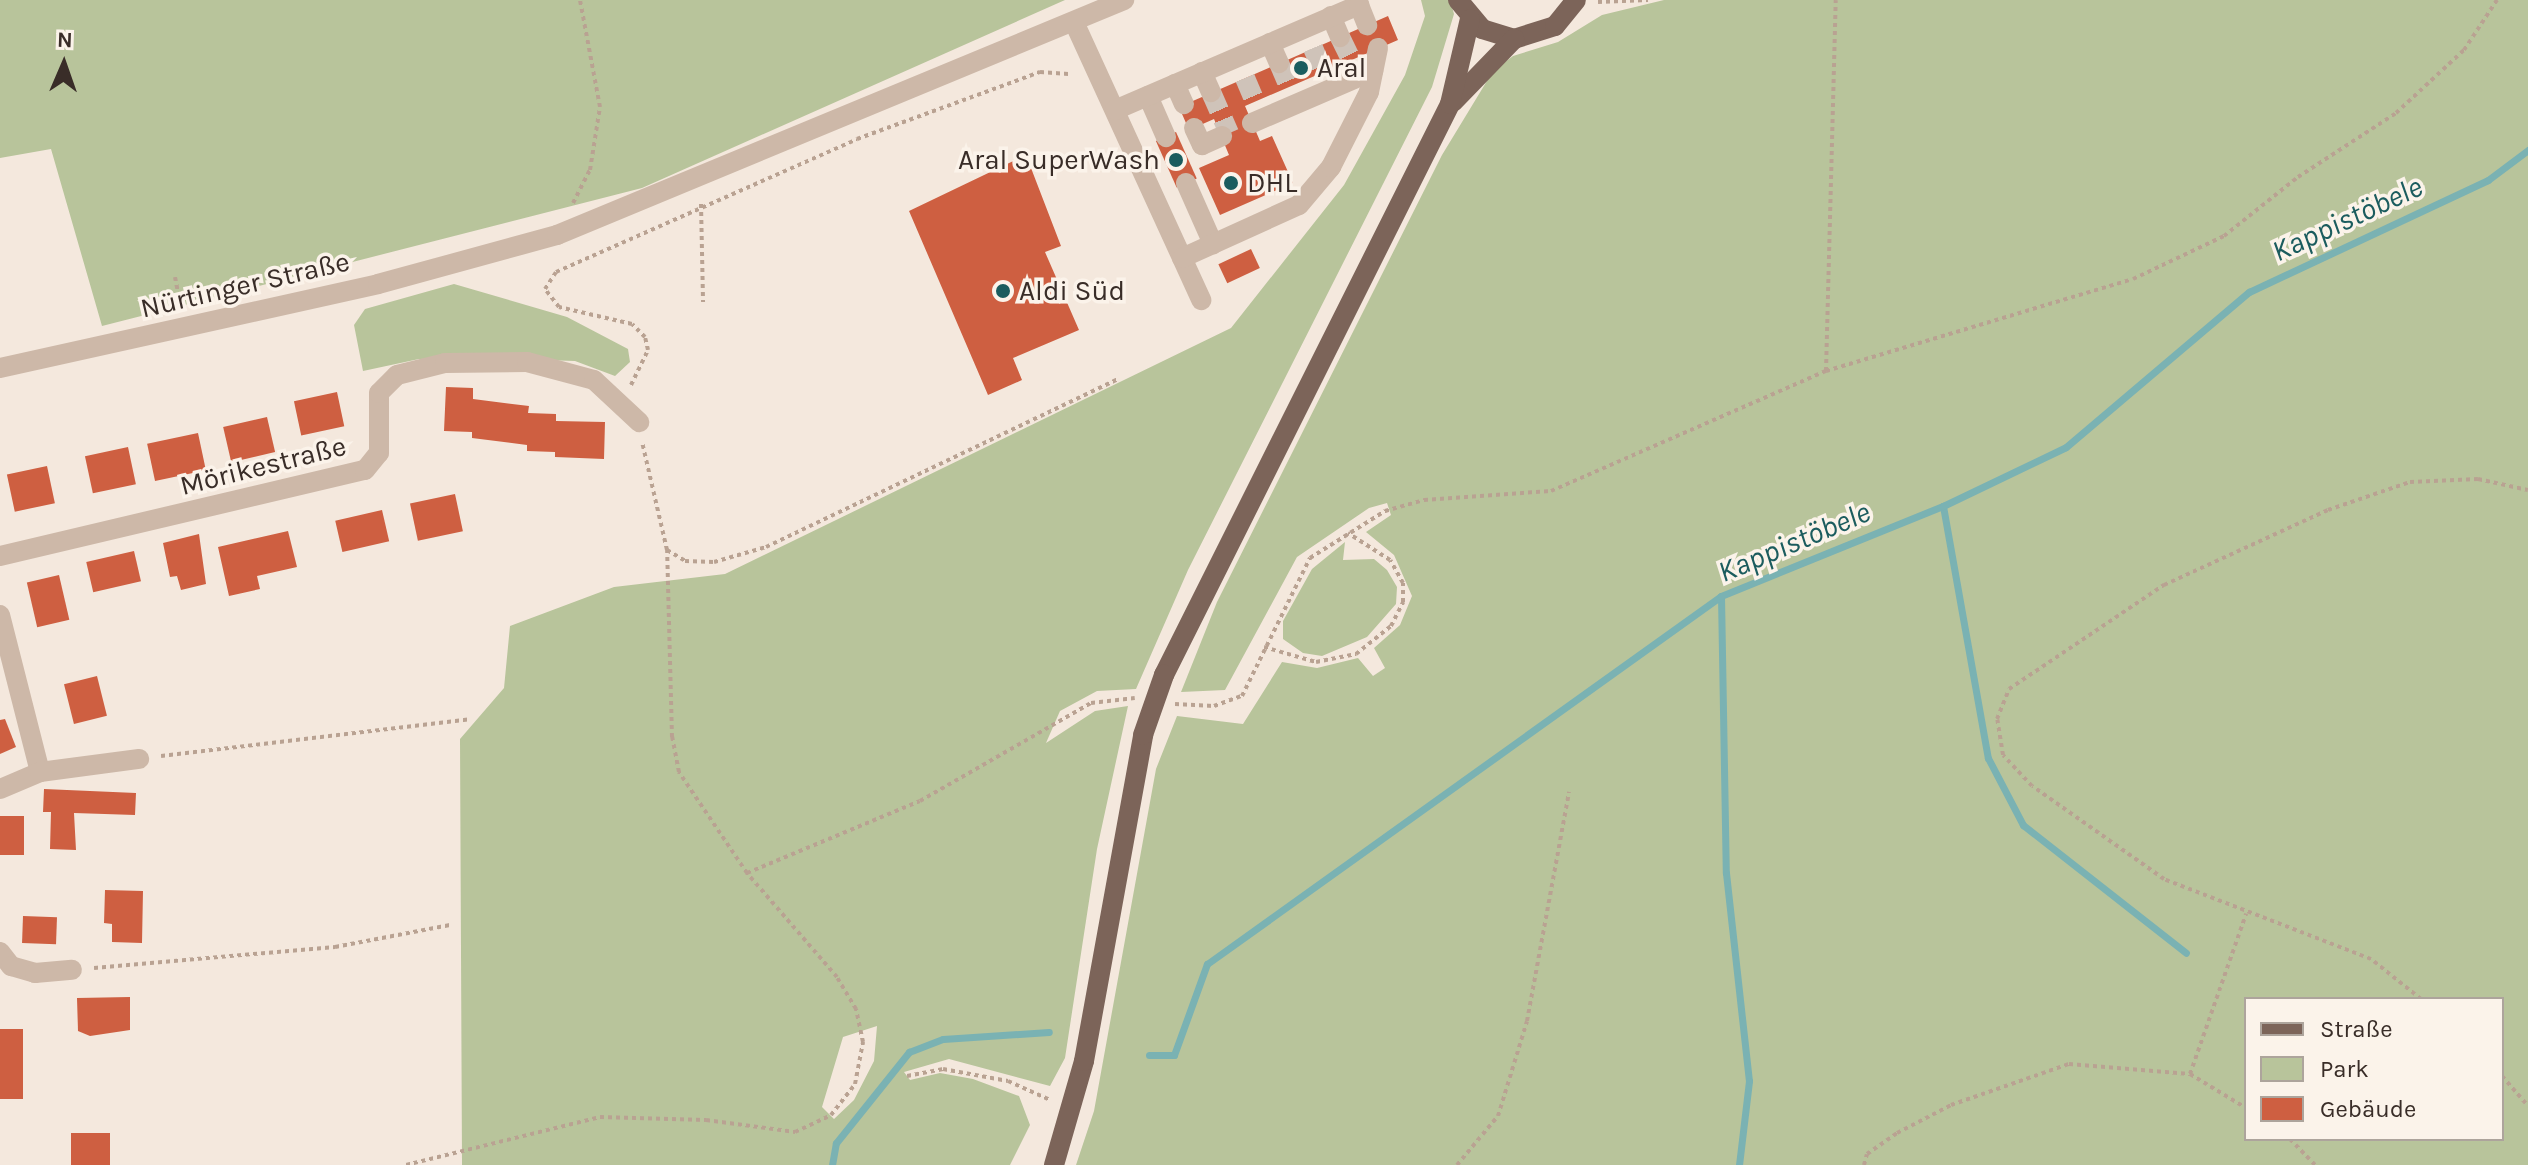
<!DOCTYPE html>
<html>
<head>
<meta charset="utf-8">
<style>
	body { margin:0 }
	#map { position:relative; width:2528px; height:1165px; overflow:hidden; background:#f4e8dd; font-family:Karla,sans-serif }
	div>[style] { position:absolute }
	.green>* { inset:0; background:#b8c49b }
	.stream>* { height:7px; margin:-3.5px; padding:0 3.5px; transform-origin:3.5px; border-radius:3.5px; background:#7ab2b3 }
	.building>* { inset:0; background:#ce5f41; transform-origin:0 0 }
	.minor-tunnel>* { height:20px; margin-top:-10px; transform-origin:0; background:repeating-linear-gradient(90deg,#cfc3b9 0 20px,transparent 0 30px) }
	.path>* { height:4px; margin-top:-2px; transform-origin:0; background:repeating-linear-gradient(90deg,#b9a292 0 4px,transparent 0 8px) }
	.minor>* { height:20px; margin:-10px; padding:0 10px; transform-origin:10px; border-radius:10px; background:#cdb8a8 }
	.major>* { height:20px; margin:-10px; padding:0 10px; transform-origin:10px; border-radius:10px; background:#7c6459 }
	.major-bridge>* { height:20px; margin:-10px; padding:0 10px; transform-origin:10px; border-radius:10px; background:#7c6459 }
	.dots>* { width:22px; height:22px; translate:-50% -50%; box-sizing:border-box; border:4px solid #fbf3ea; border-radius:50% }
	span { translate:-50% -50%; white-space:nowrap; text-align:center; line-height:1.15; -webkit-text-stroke:7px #fbf3ea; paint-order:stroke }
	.poi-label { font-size:28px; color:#392d28 }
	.left { translate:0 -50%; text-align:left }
	.right { translate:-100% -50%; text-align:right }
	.street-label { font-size:28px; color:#392d28 }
	.water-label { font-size:30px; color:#1b5c5e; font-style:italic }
	.legend { position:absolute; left:2244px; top:997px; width:260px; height:144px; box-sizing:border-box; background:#fbf3ea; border:2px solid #ada49c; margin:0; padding:10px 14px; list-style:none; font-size:24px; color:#392d28 }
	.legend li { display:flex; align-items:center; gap:16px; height:40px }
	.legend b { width:40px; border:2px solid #ada49c }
	.north { position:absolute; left:24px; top:24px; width:80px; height:80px; -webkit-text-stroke:6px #fbf3ea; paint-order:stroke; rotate:2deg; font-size:22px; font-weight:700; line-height:32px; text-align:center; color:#392d28 }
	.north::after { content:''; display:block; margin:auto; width:28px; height:36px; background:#392d28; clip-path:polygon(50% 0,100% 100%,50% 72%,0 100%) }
</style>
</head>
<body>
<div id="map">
	<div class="green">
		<div style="clip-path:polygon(0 0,1065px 0,642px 188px,102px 326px,51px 149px,0 158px)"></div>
		<div style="clip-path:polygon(evenodd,1421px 0,1450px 0,1454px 14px,1432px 87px,1188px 570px,1136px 689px,1097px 691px,1060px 711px,1046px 743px,1095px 711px,1128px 706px,1097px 849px,1065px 1058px,1050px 1086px,949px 1059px,904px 1072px,910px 1080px,940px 1073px,973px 1079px,1019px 1096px,1030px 1125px,1010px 1165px,462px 1165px,460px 739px,504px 688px,510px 626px,614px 587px,725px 574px,1231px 328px,1344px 185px,1405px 75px,1425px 16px,1421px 0,877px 1026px,874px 1061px,854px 1100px,834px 1119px,822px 1107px,843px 1037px,877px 1026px)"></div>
		<div style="clip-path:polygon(evenodd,1664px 0,2528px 0,2528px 1165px,1076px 1165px,1094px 1111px,1156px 769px,1177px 716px,1243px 724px,1282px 662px,1317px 668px,1358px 658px,1373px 676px,1385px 668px,1374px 648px,1400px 625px,1412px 596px,1394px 555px,1366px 532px,1391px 515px,1387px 503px,1369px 508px,1297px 557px,1225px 690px,1181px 692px,1217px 602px,1442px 155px,1493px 71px,1513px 56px,1558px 42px,1602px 15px,1664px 0,2246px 999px,2502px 999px,2502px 1139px,2246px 1139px,2246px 999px)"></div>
		<div style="clip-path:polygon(454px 284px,567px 317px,628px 349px,630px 362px,615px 376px,575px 361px,486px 358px,419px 359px,363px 371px,354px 325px,365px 309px)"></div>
		<div style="clip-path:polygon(1345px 542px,1343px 560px,1374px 559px,1387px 570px,1397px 587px,1396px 604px,1367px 637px,1322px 656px,1303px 653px,1283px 639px,1283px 621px,1312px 569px)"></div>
	</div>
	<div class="stream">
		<div style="left:1943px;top:506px;width:256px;rotate:79.9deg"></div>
		<div style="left:1988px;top:758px;width:76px;rotate:62.4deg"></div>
		<div style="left:2023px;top:825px;width:207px;rotate:38.1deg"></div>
		<div style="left:1721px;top:596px;width:277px;rotate:89deg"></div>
		<div style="left:1726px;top:873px;width:209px;rotate:83.7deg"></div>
		<div style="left:1749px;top:1081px;width:85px;rotate:96.8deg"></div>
		<div style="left:1149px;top:1055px;width:25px"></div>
		<div style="left:1174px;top:1055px;width:97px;rotate:-70.1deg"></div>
		<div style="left:1207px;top:964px;width:632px;rotate:-35.6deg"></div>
		<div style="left:1721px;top:596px;width:240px;rotate:-22.1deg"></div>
		<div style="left:1943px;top:506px;width:136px;rotate:-25.6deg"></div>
		<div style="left:2066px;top:447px;width:240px;rotate:-40.3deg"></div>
		<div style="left:2249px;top:292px;width:264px;rotate:-25.1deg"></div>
		<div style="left:2488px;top:180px;width:50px;rotate:-36.9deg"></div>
		<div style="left:832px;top:1165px;width:22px;rotate:-80deg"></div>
		<div style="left:836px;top:1143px;width:117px;rotate:-51.3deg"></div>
		<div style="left:909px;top:1052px;width:36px;rotate:-21deg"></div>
		<div style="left:943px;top:1039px;width:106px;rotate:-3.8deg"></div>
	</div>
	<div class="building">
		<div style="clip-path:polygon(1388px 16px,1398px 40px,1245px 106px,1260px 141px,1272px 136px,1293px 183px,1220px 215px,1199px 168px,1229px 155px,1214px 119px,1189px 130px,1179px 107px)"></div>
		<div style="left:1176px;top:132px;width:51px;height:22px;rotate:66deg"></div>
		<div style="clip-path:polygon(1026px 155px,1061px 246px,1045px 252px,1079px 330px,1013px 358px,1022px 380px,988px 395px,909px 211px)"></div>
		<div style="left:1251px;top:249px;width:21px;height:36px;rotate:65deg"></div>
		<div style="clip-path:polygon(446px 387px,473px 388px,473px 399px,529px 406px,528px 413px,556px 414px,556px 421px,605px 422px,604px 459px,555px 457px,555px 452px,527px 451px,527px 445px,472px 438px,472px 432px,444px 431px)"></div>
		<div style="left:337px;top:392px;width:35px;height:44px;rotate:78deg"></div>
		<div style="left:267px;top:417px;width:36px;height:45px;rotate:77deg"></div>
		<div style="left:198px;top:433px;width:38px;height:52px;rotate:78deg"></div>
		<div style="left:128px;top:447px;width:38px;height:44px;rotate:78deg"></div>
		<div style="left:47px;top:466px;width:38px;height:41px;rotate:78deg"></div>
		<div style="left:455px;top:494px;width:38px;height:46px;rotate:78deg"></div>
		<div style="left:382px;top:510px;width:32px;height:48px;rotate:77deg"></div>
		<div style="clip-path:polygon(288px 531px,297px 567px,257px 576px,260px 589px,229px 596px,218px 547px)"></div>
		<div style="clip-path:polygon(199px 534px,206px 584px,181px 590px,177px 576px,170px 577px,163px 543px)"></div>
		<div style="left:134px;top:551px;width:31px;height:49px;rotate:77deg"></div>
		<div style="left:59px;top:575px;width:46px;height:33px;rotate:77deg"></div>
		<div style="left:97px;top:676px;width:41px;height:34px;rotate:76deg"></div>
		<div style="clip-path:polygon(5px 719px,16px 747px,0 754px,0 720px)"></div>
		<div style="clip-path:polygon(44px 789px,136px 793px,135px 815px,74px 813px,76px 850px,50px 849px,51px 812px,43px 812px)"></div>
		<div style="left:0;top:816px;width:24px;height:39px"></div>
		<div style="clip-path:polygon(105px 890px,143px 891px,142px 943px,112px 942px,112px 924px,104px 923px)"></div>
		<div style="left:23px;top:916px;width:34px;height:27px;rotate:2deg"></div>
		<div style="clip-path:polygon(130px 997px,130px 1030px,90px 1036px,78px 1031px,77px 998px)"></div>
		<div style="left:0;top:1029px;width:23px;height:70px"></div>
		<div style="left:71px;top:1133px;width:39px;height:32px"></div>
	</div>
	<div class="minor-tunnel">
		<div style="left:1340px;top:37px;width:25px;rotate:64deg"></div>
		<div style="left:1313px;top:48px;width:26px;rotate:67deg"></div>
		<div style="left:1279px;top:63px;width:26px;rotate:67deg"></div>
		<div style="left:1245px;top:78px;width:25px;rotate:67deg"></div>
		<div style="left:1211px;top:92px;width:45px;rotate:66.3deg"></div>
	</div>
	<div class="path">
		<div style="left:1598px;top:2px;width:50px;rotate:-2.3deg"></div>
		<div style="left:573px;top:203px;width:37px;rotate:-63deg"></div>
		<div style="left:590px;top:170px;width:64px;rotate:-81deg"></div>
		<div style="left:600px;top:107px;width:109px;rotate:-100.6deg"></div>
		<div style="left:701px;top:204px;width:98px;rotate:88.8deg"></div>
		<div style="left:175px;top:277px;width:31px;rotate:79deg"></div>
		<div style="left:1826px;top:371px;width:371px;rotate:-88.5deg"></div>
		<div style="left:631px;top:385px;width:39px;rotate:-64deg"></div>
		<div style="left:648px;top:350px;width:13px;rotate:-103deg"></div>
		<div style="left:645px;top:337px;width:18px;rotate:-135deg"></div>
		<div style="left:632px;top:324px;width:75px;rotate:-166.9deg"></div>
		<div style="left:559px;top:307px;width:23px;rotate:-128deg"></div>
		<div style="left:545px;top:289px;width:20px;rotate:-57deg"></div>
		<div style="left:556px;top:272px;width:329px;rotate:-23.8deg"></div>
		<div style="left:857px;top:139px;width:195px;rotate:-20.1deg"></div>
		<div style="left:1040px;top:72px;width:32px;rotate:4deg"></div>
		<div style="left:667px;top:550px;width:21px;rotate:31deg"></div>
		<div style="left:685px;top:561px;width:29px;rotate:2deg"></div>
		<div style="left:714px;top:562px;width:54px;rotate:-16.1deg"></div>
		<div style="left:766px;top:547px;width:391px;rotate:-25.5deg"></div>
		<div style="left:1264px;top:647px;width:54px;rotate:16.1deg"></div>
		<div style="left:1316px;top:662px;width:41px;rotate:-11.3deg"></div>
		<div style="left:1356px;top:654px;width:45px;rotate:-38.7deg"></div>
		<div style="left:1391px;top:626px;width:27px;rotate:-63deg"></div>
		<div style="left:1403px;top:602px;width:19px;rotate:-90deg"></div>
		<div style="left:1403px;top:583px;width:26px;rotate:-119deg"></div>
		<div style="left:1390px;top:560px;width:50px;rotate:-147.3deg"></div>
		<div style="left:1175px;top:704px;width:39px;rotate:3deg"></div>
		<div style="left:1214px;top:706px;width:30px;rotate:-20deg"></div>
		<div style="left:1242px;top:696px;width:154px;rotate:-63.8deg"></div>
		<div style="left:1310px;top:558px;width:89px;rotate:-32.1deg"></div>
		<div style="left:1385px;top:511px;width:41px;rotate:-15.8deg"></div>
		<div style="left:1424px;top:500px;width:127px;rotate:-4.1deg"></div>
		<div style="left:1551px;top:491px;width:300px;rotate:-23.6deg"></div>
		<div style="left:1826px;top:371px;width:320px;rotate:-16.7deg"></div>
		<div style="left:2133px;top:279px;width:101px;rotate:-25.3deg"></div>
		<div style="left:2224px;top:236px;width:95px;rotate:-38.6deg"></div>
		<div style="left:2298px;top:177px;width:117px;rotate:-33.1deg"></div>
		<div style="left:2396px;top:113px;width:93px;rotate:-42.8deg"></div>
		<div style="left:2464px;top:50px;width:60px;rotate:-56.6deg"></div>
		<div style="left:161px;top:756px;width:311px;rotate:-6.8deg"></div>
		<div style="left:747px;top:873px;width:187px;rotate:-22.6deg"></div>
		<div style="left:920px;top:801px;width:197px;rotate:-29.8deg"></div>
		<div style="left:1091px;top:703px;width:44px;rotate:-6.5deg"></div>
		<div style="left:94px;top:968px;width:242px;rotate:-5deg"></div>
		<div style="left:335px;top:947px;width:117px;rotate:-10.8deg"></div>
		<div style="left:2421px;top:999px;width:64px;rotate:-141.3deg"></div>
		<div style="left:2371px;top:959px;width:222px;rotate:-158.9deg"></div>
		<div style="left:2164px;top:879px;width:161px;rotate:-144.8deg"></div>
		<div style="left:2032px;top:786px;width:42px;rotate:-133.1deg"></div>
		<div style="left:2003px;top:755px;width:36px;rotate:-99deg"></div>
		<div style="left:1997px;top:719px;width:32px;rotate:-68deg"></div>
		<div style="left:2009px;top:689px;width:187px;rotate:-33.9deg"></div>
		<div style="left:2164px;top:585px;width:180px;rotate:-24.6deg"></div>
		<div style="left:2328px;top:510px;width:87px;rotate:-18.9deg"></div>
		<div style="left:2410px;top:482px;width:68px;rotate:-2.5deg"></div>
		<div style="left:2478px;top:479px;width:51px;rotate:12.4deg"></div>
		<div style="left:2190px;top:1074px;width:170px;rotate:-70.7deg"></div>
		<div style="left:907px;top:1076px;width:37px;rotate:-11deg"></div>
		<div style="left:943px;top:1069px;width:66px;rotate:10.5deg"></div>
		<div style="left:1008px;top:1081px;width:46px;rotate:24.3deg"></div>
		<div style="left:2502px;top:1076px;width:40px;rotate:49deg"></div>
		<div style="left:2290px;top:1139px;width:36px;rotate:46deg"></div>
		<div style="left:406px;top:1165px;width:200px;rotate:-13.9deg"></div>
		<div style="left:600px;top:1117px;width:106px;rotate:1.6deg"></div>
		<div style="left:706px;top:1120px;width:90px;rotate:7.7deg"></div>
		<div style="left:795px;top:1132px;width:40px;rotate:-25deg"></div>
		<div style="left:831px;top:1115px;width:39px;rotate:-52deg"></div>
		<div style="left:855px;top:1084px;width:43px;rotate:-79.2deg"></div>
		<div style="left:863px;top:1042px;width:34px;rotate:-102deg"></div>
		<div style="left:856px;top:1009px;width:37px;rotate:-121deg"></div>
		<div style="left:837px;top:977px;width:138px;rotate:-130.9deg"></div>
		<div style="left:747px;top:873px;width:122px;rotate:-124deg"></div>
		<div style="left:679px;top:772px;width:36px;rotate:-101deg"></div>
		<div style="left:672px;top:737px;width:187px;rotate:-91.5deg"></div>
		<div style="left:667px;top:550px;width:111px;rotate:-103deg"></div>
		<div style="left:1457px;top:1165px;width:64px;rotate:-50.1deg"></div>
		<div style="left:1498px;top:1116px;width:99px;rotate:-73deg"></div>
		<div style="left:1527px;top:1021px;width:233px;rotate:-79.6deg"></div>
		<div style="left:1864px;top:1165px;width:11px;rotate:-75deg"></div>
		<div style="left:1867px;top:1154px;width:37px;rotate:-35deg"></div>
		<div style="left:1897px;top:1133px;width:61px;rotate:-27.4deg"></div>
		<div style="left:1951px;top:1105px;width:125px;rotate:-19.2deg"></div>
		<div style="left:2069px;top:1064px;width:121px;rotate:4.7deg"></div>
		<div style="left:2190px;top:1074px;width:66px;rotate:31.3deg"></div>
	</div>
	<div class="minor">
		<div style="left:1331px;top:16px;width:23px;rotate:67deg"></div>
		<div style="left:1074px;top:22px;width:306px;rotate:65.4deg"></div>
		<div style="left:1270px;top:43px;width:22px;rotate:66deg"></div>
		<div style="left:1202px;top:72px;width:22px;rotate:66deg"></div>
		<div style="left:1175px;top:84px;width:22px;rotate:66deg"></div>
		<div style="left:1148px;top:96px;width:45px;rotate:66.3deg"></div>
		<div style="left:1115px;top:110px;width:266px;rotate:-23.3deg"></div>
		<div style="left:1359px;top:5px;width:22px;rotate:68deg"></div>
		<div style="left:1252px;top:123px;width:132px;rotate:-23.3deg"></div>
		<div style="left:1194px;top:128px;width:19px;rotate:65deg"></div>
		<div style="left:1202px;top:145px;width:22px;rotate:-24deg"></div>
		<div style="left:1186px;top:183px;width:67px;rotate:66.1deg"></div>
		<div style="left:1182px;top:258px;width:128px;rotate:-24.4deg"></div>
		<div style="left:1299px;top:205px;width:50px;rotate:-49.9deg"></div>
		<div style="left:1331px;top:167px;width:84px;rotate:-63.1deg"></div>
		<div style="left:1369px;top:92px;width:45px;rotate:-78.4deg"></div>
		<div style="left:0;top:368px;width:387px;rotate:-12.5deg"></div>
		<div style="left:378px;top:284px;width:186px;rotate:-15.3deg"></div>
		<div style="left:557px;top:235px;width:614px;rotate:-22.51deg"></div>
		<div style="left:0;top:556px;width:375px;rotate:-13.3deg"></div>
		<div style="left:365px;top:470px;width:22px;rotate:-51deg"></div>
		<div style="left:379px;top:453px;width:60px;rotate:-90deg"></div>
		<div style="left:379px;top:393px;width:25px;rotate:-45deg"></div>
		<div style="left:397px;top:375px;width:49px;rotate:-14deg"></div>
		<div style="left:445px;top:363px;width:82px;rotate:-0.7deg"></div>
		<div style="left:527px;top:362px;width:69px;rotate:15deg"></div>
		<div style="left:594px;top:380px;width:62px;rotate:43deg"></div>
		<div style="left:0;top:615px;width:162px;rotate:75.7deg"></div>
		<div style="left:0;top:789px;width:43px;rotate:-23deg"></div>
		<div style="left:40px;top:772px;width:100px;rotate:-7.5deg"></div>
		<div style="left:0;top:952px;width:18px;rotate:52deg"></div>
		<div style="left:11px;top:966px;width:25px;rotate:16deg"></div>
		<div style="left:35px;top:973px;width:37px;rotate:-5deg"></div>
	</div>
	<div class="major">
		<div style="left:1458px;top:0;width:38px;rotate:50deg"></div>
		<div style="left:1482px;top:29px;width:34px;rotate:17deg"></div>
		<div style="left:1514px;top:39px;width:43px;rotate:-17.6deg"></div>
		<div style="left:1555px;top:26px;width:33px;rotate:-51deg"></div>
		<div style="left:1453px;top:102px;width:88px;rotate:-45.9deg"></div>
		<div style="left:1164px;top:675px;width:639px;rotate:-63.39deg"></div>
		<div style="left:1450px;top:104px;width:87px;rotate:-76.8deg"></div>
		<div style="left:1054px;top:1165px;width:108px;rotate:-73.9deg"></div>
		<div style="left:1084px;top:1061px;width:331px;rotate:-79.7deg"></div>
	</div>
	<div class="major-bridge">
		<div style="left:1143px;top:735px;width:64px;rotate:-70.7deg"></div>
	</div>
	<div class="dots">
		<div style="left:1301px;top:68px;background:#1b5c5e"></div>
		<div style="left:1176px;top:160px;background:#1b5c5e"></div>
		<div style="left:1231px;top:183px;background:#1b5c5e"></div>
		<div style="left:1003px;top:291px;background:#1b5c5e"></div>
	</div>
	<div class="poi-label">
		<span class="left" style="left:1317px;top:68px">Aral</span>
		<span class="right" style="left:1160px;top:160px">Aral SuperWash</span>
		<span class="left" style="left:1247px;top:183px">DHL</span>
		<span class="left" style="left:1019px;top:291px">Aldi Süd</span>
	</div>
	<div class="street-label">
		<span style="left:245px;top:285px;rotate:-13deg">Nürtinger Straße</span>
		<span style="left:263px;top:466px;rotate:-14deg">Mörikestraße</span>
	</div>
	<div class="water-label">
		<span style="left:2347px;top:219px;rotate:-25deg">Kappistöbele</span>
		<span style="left:1794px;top:542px;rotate:-23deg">Kappistöbele</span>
	</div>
	<ul class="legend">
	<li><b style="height:10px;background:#7c6459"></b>Straße</li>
	<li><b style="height:22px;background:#b8c49b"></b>Park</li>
	<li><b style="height:22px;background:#ce5f41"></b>Gebäude</li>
	</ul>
	<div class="north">N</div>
</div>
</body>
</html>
